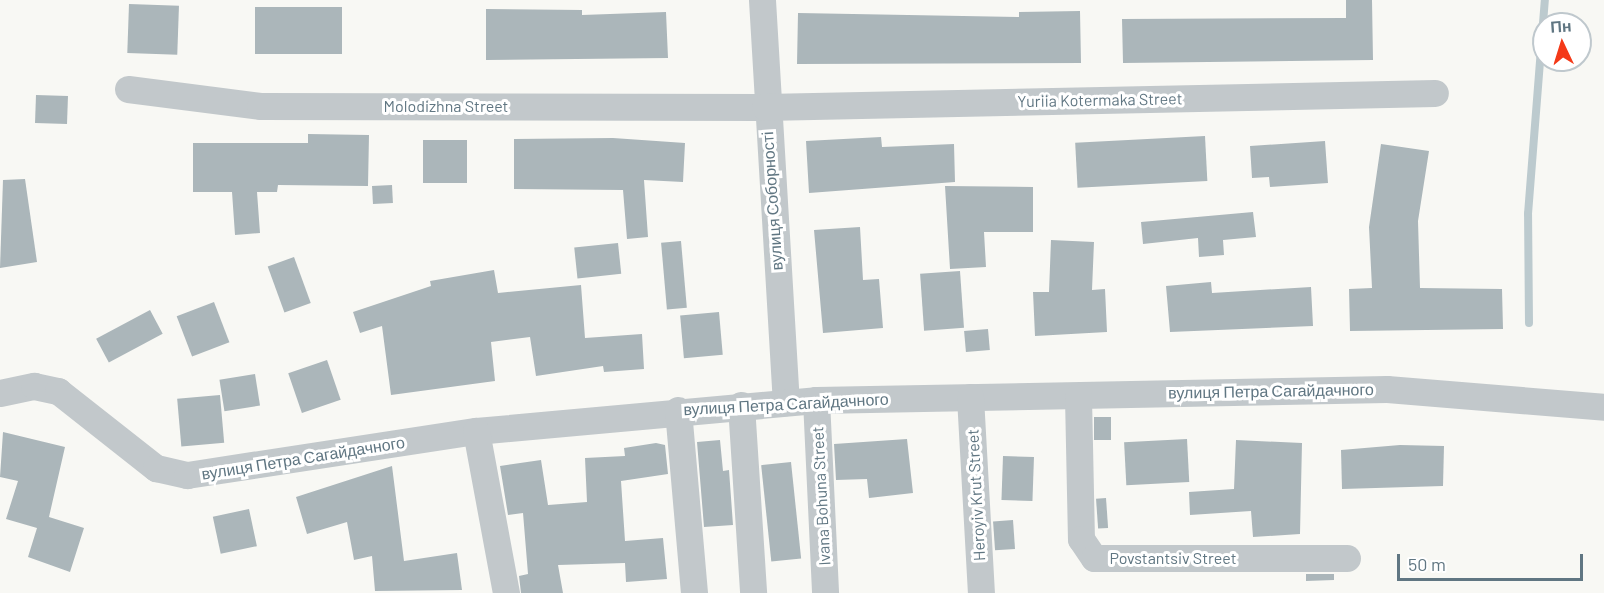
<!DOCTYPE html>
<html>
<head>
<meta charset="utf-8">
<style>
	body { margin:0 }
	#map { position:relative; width:1604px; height:593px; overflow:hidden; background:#f8f8f4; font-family:Barlow,sans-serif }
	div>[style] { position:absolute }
	.stream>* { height:8px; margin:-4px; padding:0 4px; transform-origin:4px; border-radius:4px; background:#bccace }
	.building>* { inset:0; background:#abb6ba; transform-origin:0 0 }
	.street>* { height:27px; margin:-13.5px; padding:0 13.5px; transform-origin:13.5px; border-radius:13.5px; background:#c2c8cb }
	span { translate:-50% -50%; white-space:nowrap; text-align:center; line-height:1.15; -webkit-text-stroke:6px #fff; paint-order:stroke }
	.street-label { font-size:16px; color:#607682 }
	.north { position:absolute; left:1532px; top:12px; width:60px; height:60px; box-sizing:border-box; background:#fff; border:2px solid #bfc8cd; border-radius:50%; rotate:356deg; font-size:16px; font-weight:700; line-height:24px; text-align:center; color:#607682 }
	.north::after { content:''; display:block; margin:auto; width:21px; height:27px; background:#f43918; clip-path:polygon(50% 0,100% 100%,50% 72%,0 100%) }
	.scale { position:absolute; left:1397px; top:554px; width:186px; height:27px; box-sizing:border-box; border:3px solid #607682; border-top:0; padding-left:8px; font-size:18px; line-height:21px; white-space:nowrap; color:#607682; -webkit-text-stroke:4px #fff; paint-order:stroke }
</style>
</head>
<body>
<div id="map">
	<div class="stream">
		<div style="left:1529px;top:323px;width:109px;rotate:-90.5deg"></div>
		<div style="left:1528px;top:214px;width:215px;rotate:-85.5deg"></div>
	</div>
	<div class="building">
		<div style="clip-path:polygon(1346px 0,1372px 0,1373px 60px,1123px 63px,1122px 19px,1346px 18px)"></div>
		<div style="left:129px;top:4px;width:50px;height:49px;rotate:2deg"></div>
		<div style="left:255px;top:7px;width:87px;height:47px"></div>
		<div style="clip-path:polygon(486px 9px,582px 10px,582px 15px,666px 12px,668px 58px,486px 60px)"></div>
		<div style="clip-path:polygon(1080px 11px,1081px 63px,797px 64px,798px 13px,1019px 17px,1019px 12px)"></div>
		<div style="left:36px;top:95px;width:32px;height:28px;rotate:2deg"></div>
		<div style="clip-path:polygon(308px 134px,369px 135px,368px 186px,278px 185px,277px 192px,257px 192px,260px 233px,235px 235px,232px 192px,193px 192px,193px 143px,308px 143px)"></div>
		<div style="left:1205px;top:136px;width:45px;height:130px;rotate:87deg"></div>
		<div style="clip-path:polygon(881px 137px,882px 147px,954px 144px,955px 182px,809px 193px,806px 141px)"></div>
		<div style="clip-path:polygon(613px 138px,685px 143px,683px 182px,644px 180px,648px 237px,627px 239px,623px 190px,514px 189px,514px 139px)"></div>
		<div style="left:423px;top:140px;width:44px;height:43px"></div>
		<div style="clip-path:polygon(1325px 141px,1328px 183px,1270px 187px,1269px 177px,1252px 178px,1250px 146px)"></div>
		<div style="clip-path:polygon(1381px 144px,1429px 151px,1418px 221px,1420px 288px,1502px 289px,1503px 329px,1350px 331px,1349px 289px,1372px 288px,1369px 227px)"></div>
		<div style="clip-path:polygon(25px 179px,37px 262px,0 268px,3px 180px)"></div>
		<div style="left:392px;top:185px;width:18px;height:20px;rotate:87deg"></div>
		<div style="clip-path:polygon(945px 186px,1033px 187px,1033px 232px,984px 232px,986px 267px,950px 269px)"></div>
		<div style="clip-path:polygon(1253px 212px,1256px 237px,1223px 240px,1224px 255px,1199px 257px,1198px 238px,1143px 244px,1141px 222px)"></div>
		<div style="clip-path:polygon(860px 227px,863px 280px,879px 279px,883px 328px,823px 333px,814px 230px)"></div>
		<div style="clip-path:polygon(1051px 240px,1094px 242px,1092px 290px,1105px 289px,1107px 332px,1035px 336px,1033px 292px,1049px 292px)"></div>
		<div style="left:681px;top:241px;width:67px;height:20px;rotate:85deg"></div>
		<div style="left:618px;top:243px;width:31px;height:44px;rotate:84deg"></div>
		<div style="left:294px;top:257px;width:49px;height:28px;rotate:70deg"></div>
		<div style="clip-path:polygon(494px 270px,498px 293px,581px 285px,585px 338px,642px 334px,644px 369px,604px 372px,603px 366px,536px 376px,530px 337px,491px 342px,495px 381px,391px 395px,382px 326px,360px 333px,353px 312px,431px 286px,430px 281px)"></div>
		<div style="left:960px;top:271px;width:57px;height:40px;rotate:86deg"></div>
		<div style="clip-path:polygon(1211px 282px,1212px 293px,1311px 287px,1313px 326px,1170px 332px,1166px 286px)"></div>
		<div style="left:214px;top:302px;width:43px;height:40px;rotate:69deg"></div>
		<div style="left:150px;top:310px;width:27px;height:61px;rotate:62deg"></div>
		<div style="left:719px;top:312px;width:43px;height:39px;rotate:85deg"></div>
		<div style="left:988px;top:329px;width:21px;height:24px;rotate:85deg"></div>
		<div style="left:327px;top:360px;width:42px;height:41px;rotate:71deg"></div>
		<div style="left:255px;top:374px;width:32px;height:36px;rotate:81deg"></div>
		<div style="left:220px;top:395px;width:48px;height:43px;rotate:85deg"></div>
		<div style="left:1094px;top:417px;width:17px;height:23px"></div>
		<div style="clip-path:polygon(3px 432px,65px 447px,49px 517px,84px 528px,70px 572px,28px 557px,37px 528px,6px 519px,18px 481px,0 477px)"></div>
		<div style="clip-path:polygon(907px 439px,913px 493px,869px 498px,867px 479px,836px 480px,834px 444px)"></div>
		<div style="left:1187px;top:439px;width:43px;height:63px;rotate:87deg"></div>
		<div style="clip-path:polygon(720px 440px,723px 471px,729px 470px,733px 525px,704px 527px,697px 442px)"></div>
		<div style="clip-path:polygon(1236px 440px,1302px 443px,1300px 534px,1253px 537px,1251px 511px,1190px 515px,1189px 492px,1234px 489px)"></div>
		<div style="clip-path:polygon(656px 443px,665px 445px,668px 474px,621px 481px,625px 541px,663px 538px,667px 579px,626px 582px,625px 563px,558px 565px,563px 593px,521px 593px,519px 576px,528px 574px,523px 513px,508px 515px,500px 466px,541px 460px,548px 505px,587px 502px,585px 458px,625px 456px,624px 448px)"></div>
		<div style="clip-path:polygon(1400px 445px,1444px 446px,1443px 486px,1342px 489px,1341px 450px)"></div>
		<div style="left:1003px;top:456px;width:31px;height:44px;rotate:2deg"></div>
		<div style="left:791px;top:462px;width:97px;height:30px;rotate:84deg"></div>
		<div style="clip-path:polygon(392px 466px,404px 561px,457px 553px,462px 590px,375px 591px,372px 556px,354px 560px,347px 522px,307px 534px,296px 497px)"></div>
		<div style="left:1106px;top:498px;width:30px;height:10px;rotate:86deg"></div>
		<div style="left:249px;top:509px;width:38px;height:37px;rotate:78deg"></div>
		<div style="left:1013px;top:520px;width:29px;height:20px;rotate:86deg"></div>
		<div style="clip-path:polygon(1306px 574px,1334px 574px,1334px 580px,1306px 581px)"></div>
	</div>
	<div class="street">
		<div style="left:762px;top:0;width:403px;rotate:86.6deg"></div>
		<div style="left:128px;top:89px;width:133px;rotate:7.3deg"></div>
		<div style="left:260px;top:106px;width:505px;rotate:0.11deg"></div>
		<div style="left:765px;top:107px;width:670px;rotate:-1.2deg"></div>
		<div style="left:0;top:393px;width:35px;rotate:-12deg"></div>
		<div style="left:34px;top:386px;width:25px;rotate:12deg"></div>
		<div style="left:58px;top:391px;width:125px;rotate:38.2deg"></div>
		<div style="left:156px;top:468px;width:32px;rotate:13deg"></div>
		<div style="left:187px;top:475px;width:292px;rotate:-8.7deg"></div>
		<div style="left:476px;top:431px;width:341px;rotate:-5.2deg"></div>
		<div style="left:816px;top:400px;width:571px;rotate:-1.1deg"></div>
		<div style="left:1387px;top:389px;width:218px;rotate:4.7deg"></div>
		<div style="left:970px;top:397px;width:196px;rotate:86.8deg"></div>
		<div style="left:1078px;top:397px;width:142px;rotate:88.8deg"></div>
		<div style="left:1081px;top:539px;width:23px;rotate:56deg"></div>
		<div style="left:1094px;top:558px;width:253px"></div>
		<div style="left:816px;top:400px;width:193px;rotate:87.3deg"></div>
		<div style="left:741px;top:405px;width:188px;rotate:86.3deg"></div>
		<div style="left:678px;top:410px;width:184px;rotate:85deg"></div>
		<div style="left:476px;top:431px;width:165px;rotate:79.5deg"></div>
	</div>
	<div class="street-label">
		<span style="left:1100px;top:100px;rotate:-1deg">Yuriia Kotermaka Street</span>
		<span style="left:446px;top:106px">Molodizhna Street</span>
		<span style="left:772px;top:201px;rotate:-94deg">вулиця Соборності</span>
		<span style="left:1271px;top:391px;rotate:-1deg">вулиця Петра Сагайдачного</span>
		<span style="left:786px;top:404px;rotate:-3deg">вулиця Петра Сагайдачного</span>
		<span style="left:303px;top:458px;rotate:-9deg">вулиця Петра Сагайдачного</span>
		<span style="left:976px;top:495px;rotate:-93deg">Heroyiv Krut Street</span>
		<span style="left:821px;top:496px;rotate:-93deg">Ivana Bohuna Street</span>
		<span style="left:1173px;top:558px">Povstantsiv Street</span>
	</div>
	<div class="north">Пн</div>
	<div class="scale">50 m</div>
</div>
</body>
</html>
